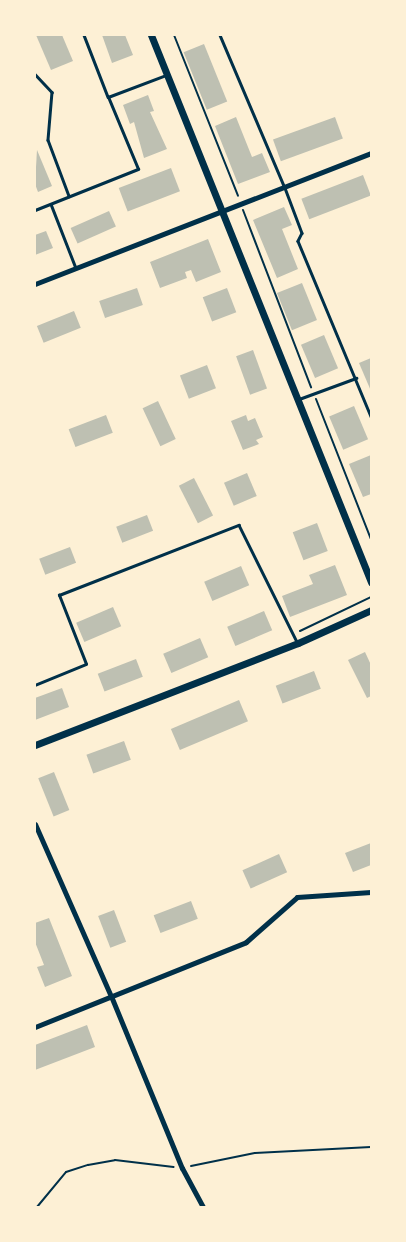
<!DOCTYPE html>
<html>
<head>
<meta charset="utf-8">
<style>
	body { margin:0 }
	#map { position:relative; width:406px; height:1242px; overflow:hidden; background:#fdf0d5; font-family:"DejaVu Sans",sans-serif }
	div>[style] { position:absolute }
	.building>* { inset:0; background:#bec0b2; transform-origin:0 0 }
	.path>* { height:2px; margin:-1px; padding:0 1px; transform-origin:1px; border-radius:1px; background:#003049 }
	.service>* { height:2.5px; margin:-1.25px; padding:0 1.25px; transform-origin:1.25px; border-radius:1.25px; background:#003049 }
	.minor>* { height:5px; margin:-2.5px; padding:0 2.5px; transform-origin:2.5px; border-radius:2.5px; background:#003049 }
	.tertiary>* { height:7px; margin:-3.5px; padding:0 3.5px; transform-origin:3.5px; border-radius:3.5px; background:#003049 }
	span { translate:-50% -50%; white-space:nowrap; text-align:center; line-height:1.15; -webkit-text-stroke:4px #fdf0d5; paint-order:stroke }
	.frame { position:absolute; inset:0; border:36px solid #fdf0d5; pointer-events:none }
</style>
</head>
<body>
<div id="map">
	<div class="building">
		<div style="clip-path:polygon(36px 35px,62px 35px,73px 61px,51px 70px)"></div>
		<div style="clip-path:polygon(102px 35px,125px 35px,133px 55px,112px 63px)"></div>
		<div style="left:204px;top:44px;width:62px;height:22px;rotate:68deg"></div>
		<div style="clip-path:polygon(148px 95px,154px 111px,150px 112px,167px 149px,144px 158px,134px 122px,130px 124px,123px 105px)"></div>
		<div style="clip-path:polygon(236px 117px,252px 157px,262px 153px,270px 172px,238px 184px,215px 126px)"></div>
		<div style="left:335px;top:117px;width:23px;height:66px;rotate:70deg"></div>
		<div style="clip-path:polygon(37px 150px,52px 186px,38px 192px,35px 184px)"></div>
		<div style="left:171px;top:168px;width:25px;height:56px;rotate:69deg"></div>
		<div style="left:363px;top:175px;width:22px;height:66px;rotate:69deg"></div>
		<div style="clip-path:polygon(284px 207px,292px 225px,282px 229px,298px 269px,277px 278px,253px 220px)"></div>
		<div style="left:109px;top:211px;width:17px;height:42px;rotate:66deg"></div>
		<div style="clip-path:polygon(46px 231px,53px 248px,35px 255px,35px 235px)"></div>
		<div style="clip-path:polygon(208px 239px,221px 272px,196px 282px,191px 270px,185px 272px,187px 278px,160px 288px,150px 262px)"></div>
		<div style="left:302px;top:283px;width:40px;height:27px;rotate:68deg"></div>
		<div style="left:137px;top:288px;width:18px;height:40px;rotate:71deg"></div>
		<div style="left:227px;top:288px;width:26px;height:26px;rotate:69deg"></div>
		<div style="left:74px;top:311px;width:18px;height:40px;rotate:68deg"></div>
		<div style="left:324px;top:335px;width:36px;height:25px;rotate:67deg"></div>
		<div style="left:253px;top:350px;width:41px;height:18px;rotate:70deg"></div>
		<div style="clip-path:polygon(371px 358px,371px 391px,359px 363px)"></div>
		<div style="left:207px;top:365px;width:25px;height:29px;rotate:69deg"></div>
		<div style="left:158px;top:401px;width:42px;height:17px;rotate:65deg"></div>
		<div style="left:354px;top:406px;width:36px;height:27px;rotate:67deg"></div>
		<div style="left:106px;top:415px;width:19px;height:40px;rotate:69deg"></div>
		<div style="clip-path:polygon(246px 415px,248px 421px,255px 418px,263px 437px,256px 440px,259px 444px,243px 450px,231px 421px)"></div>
		<div style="clip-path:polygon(371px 455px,371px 494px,363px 497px,349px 464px)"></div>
		<div style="left:247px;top:473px;width:25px;height:25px;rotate:67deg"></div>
		<div style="left:194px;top:478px;width:42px;height:17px;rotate:63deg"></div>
		<div style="left:147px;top:515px;width:17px;height:33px;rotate:69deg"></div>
		<div style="left:317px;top:523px;width:30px;height:26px;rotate:69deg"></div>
		<div style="left:70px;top:547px;width:17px;height:33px;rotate:69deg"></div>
		<div style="clip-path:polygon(335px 565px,347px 595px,290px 617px,282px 596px,313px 584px,309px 575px)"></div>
		<div style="left:241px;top:566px;width:21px;height:40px;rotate:67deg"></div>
		<div style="left:113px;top:607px;width:21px;height:40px;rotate:67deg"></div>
		<div style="left:264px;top:611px;width:21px;height:40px;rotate:67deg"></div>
		<div style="left:200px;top:638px;width:21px;height:40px;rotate:67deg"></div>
		<div style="clip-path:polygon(365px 652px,371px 665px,371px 696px,367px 698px,348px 660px)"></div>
		<div style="left:136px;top:659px;width:19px;height:41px;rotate:69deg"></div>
		<div style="left:314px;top:671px;width:19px;height:41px;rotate:69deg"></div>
		<div style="clip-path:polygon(62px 688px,69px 707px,35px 720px,35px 698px)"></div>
		<div style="left:239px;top:700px;width:23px;height:74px;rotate:67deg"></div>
		<div style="left:124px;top:741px;width:20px;height:40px;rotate:70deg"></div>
		<div style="left:54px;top:772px;width:41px;height:17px;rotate:68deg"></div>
		<div style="clip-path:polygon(371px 843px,371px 865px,353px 872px,345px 853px)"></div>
		<div style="left:279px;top:854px;width:20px;height:40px;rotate:66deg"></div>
		<div style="left:191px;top:901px;width:19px;height:40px;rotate:69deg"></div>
		<div style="left:114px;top:910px;width:34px;height:17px;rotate:69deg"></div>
		<div style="clip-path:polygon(49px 918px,72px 976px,45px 987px,37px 967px,44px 965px,35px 942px,35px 923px)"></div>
		<div style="clip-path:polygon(87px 1025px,95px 1047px,35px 1070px,35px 1045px)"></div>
	</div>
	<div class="path">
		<div style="left:174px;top:35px;width:173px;rotate:68.3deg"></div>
		<div style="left:243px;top:210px;width:190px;rotate:69deg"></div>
		<div style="left:316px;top:399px;width:150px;rotate:68.6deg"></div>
		<div style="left:300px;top:631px;width:79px;rotate:-25.6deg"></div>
		<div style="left:191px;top:1166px;width:65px;rotate:-11.5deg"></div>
		<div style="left:255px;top:1153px;width:116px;rotate:-3deg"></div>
		<div style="left:37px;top:1207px;width:45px;rotate:-50.4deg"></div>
		<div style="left:66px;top:1172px;width:23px;rotate:-18deg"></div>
		<div style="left:88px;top:1165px;width:27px;rotate:-10deg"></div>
		<div style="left:115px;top:1160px;width:59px;rotate:6.8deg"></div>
	</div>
	<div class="service">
		<div style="left:84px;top:35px;width:66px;rotate:68.8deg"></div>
		<div style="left:108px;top:97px;width:62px;rotate:-20.8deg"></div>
		<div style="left:220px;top:35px;width:166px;rotate:67deg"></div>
		<div style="left:285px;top:188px;width:48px;rotate:69.3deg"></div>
		<div style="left:302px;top:233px;width:9px;rotate:117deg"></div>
		<div style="left:298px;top:241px;width:190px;rotate:67.4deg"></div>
		<div style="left:35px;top:74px;width:25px;rotate:47deg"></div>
		<div style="left:52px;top:92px;width:48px;rotate:94.8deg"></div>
		<div style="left:48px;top:140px;width:60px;rotate:69.4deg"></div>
		<div style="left:51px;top:204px;width:69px;rotate:68.7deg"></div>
		<div style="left:35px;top:210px;width:111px;rotate:-21.7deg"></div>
		<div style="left:138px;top:169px;width:78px;rotate:-112.6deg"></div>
		<div style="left:299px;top:399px;width:61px;rotate:-20.2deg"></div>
		<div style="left:35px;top:685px;width:55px;rotate:-22.4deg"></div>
		<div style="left:86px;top:664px;width:74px;rotate:-111.4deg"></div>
		<div style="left:59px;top:595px;width:193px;rotate:-21.3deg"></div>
		<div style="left:239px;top:525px;width:131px;rotate:63.6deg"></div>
	</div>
	<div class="minor">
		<div style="left:35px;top:284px;width:361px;rotate:-21.3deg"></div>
		<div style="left:35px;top:824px;width:188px;rotate:66.2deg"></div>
		<div style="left:111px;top:996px;width:186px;rotate:67.6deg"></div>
		<div style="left:182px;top:1168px;width:44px;rotate:61.7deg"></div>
		<div style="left:35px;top:1027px;width:227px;rotate:-21.9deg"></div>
		<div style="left:246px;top:942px;width:68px;rotate:-41.4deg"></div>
		<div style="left:297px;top:897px;width:74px;rotate:-3.9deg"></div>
	</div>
	<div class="tertiary">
		<div style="left:151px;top:35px;width:590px;rotate:68.09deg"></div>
		<div style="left:35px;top:745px;width:282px;rotate:-21.2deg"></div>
		<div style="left:298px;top:643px;width:80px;rotate:-24.3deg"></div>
	</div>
	<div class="frame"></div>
</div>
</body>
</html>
